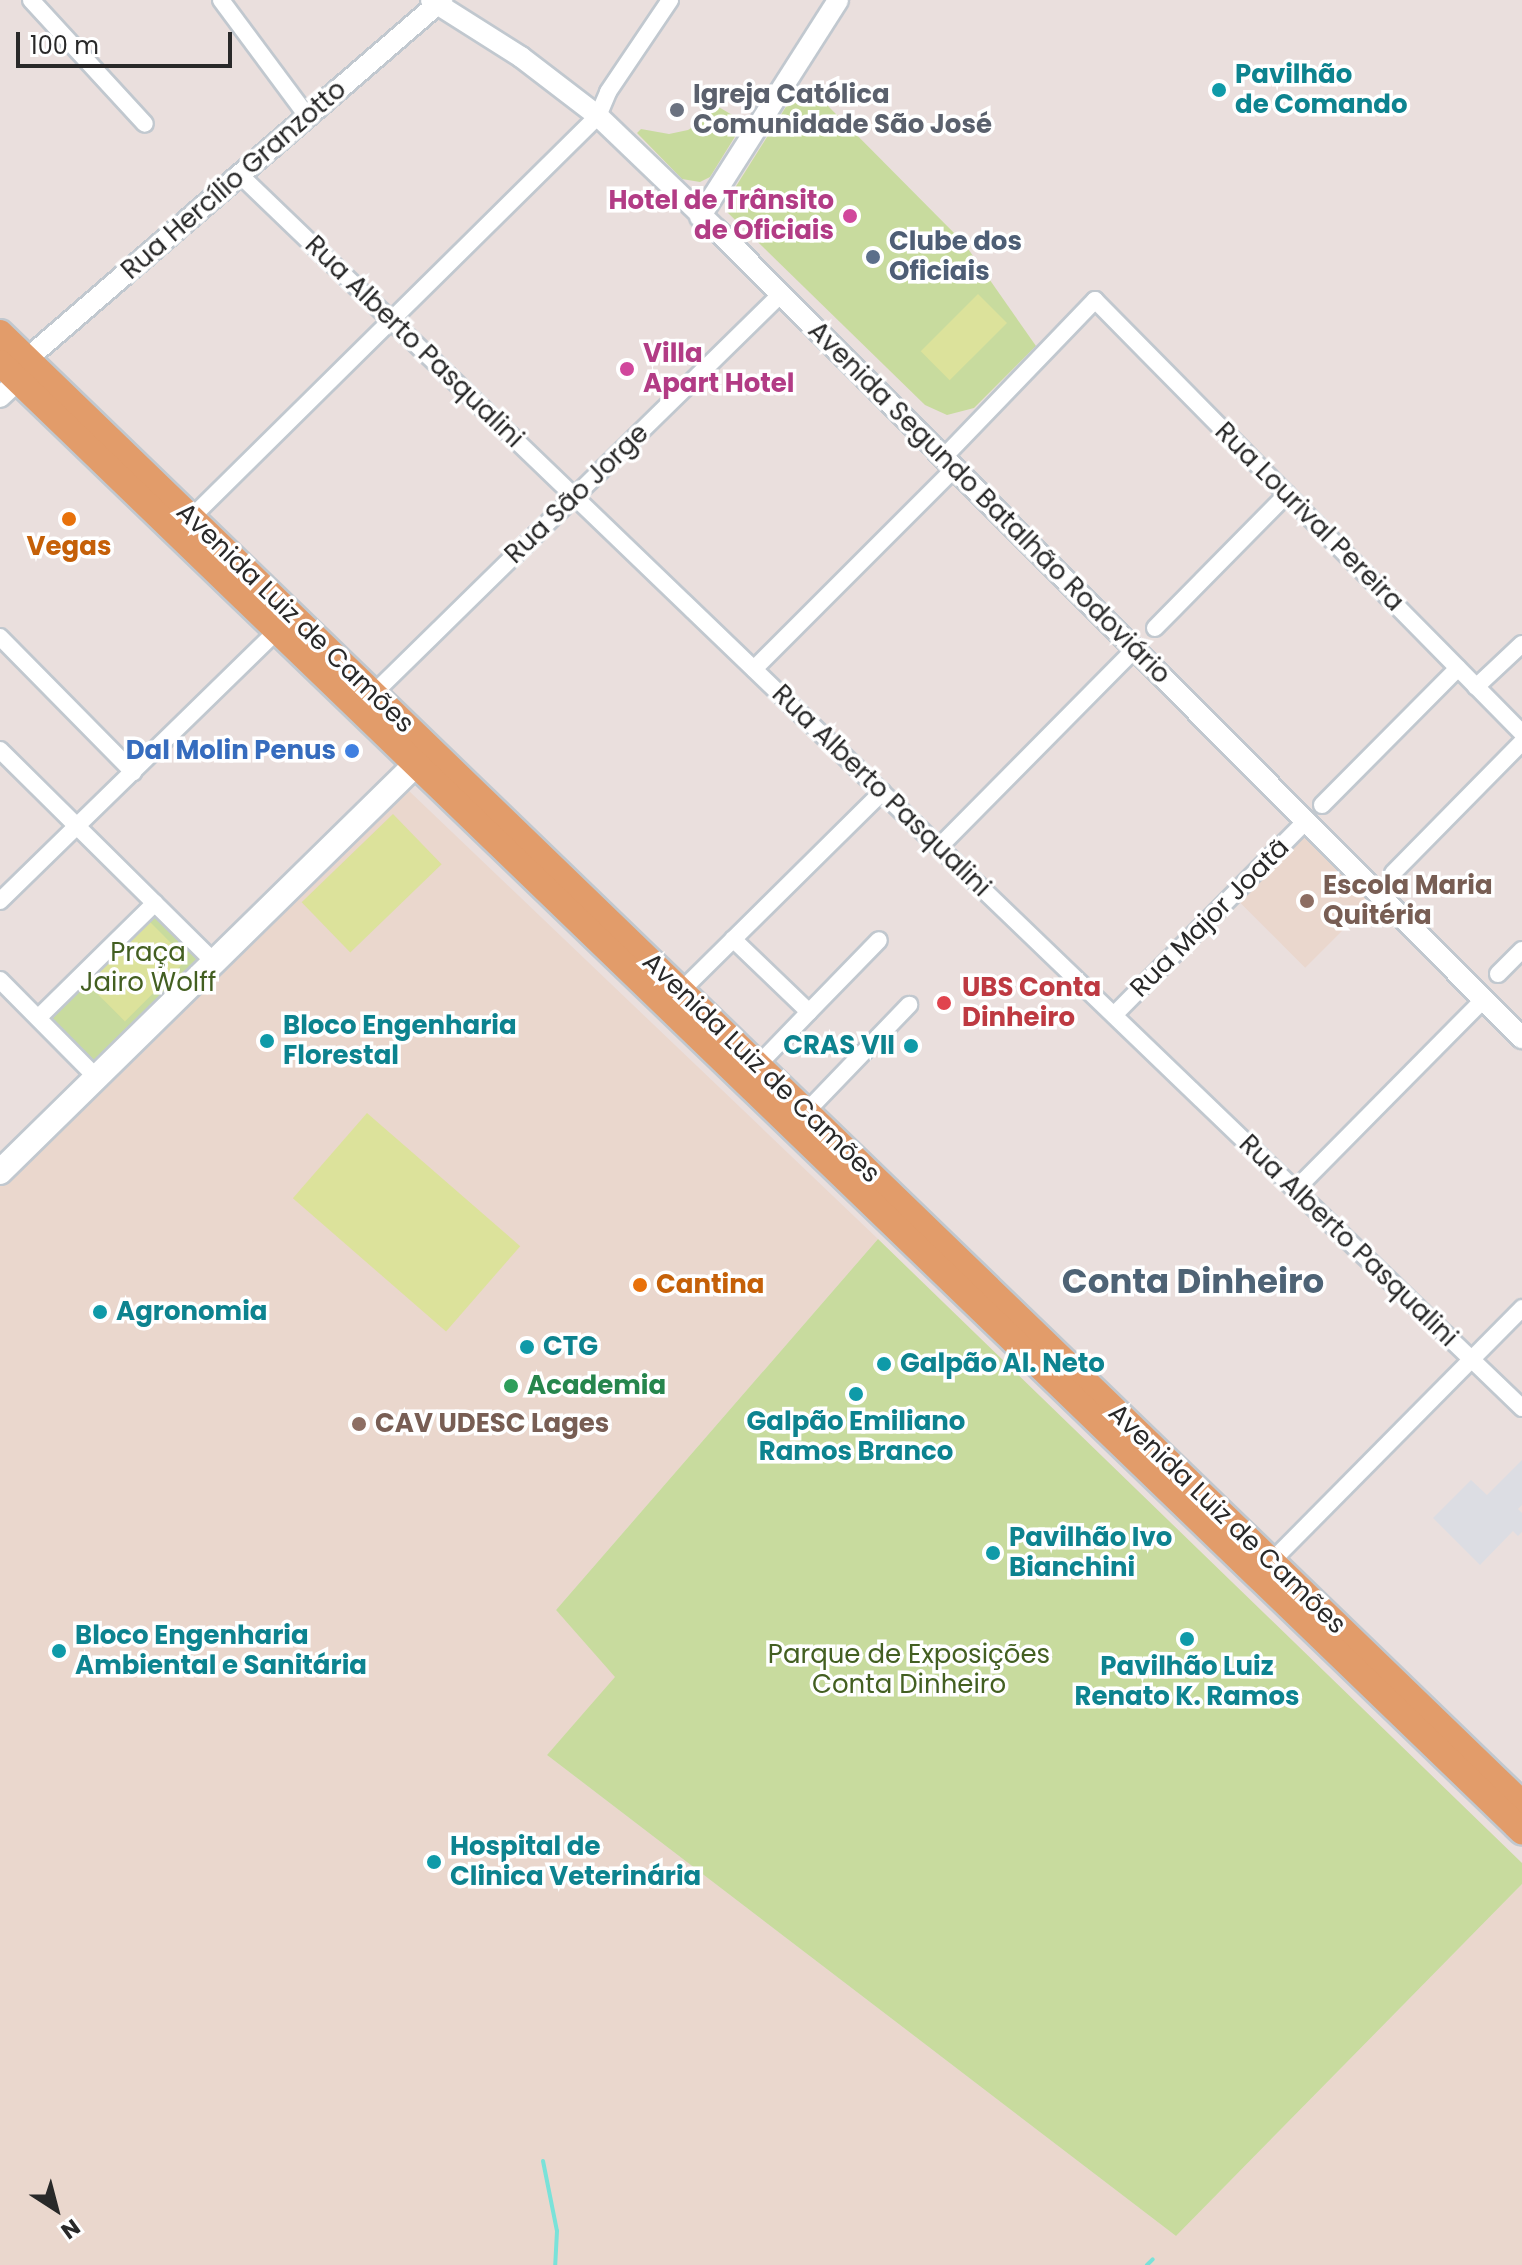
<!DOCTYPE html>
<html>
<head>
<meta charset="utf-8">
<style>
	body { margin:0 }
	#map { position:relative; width:1522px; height:2265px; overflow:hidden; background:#eadfdd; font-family:Poppins,sans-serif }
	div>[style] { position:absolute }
	.industrial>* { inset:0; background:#dcdde3 }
	.education>* { inset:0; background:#ead7cd; transform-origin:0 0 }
	.green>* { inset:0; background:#c8db9e; transform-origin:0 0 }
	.pitch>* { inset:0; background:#dce29b; transform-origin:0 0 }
	.stream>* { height:4px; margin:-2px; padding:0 2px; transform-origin:2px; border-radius:2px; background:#7ae2d9 }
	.roads { filter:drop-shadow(2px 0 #c1c8cf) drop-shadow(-2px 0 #c1c8cf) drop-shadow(0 2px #c1c8cf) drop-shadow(0 -2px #c1c8cf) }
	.minor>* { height:16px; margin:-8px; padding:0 8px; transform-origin:8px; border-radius:8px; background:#fff }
	.tertiary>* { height:20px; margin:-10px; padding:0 10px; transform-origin:10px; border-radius:10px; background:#fff }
	.secondary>* { height:24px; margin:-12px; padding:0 12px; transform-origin:12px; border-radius:12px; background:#fff }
	.primary>* { height:26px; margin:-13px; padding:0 13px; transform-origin:13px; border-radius:13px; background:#e29c6a }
	.dots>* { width:22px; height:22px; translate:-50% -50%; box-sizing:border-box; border:4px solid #fff; border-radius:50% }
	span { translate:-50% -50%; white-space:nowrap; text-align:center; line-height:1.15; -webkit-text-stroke:7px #fff; paint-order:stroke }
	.culture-label { font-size:26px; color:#0d838f; font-weight:700 }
	.left { translate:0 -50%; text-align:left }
	.right { translate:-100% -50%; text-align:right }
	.worship-label { font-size:26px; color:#5b616d; font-weight:700 }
	.street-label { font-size:26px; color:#292929 }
	.hotel-label { font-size:26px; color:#b23c85; font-weight:700 }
	.service-label { font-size:26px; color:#4e5e75; font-weight:700 }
	.food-label { font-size:26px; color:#c56008; font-weight:700 }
	.shop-label { font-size:26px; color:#366cbe; font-weight:700 }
	.education-label { font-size:26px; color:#785e54; font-weight:700 }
	.park-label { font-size:26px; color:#435f21 }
	.health-label { font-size:26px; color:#be3a42; font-weight:700 }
	.leisure-label { font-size:26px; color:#27864d; font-weight:700 }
	.district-label { font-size:34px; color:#4e6375; font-weight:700 }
	.north { position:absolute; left:16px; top:2169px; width:80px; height:80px; -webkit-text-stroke:6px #fff; paint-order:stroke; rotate:144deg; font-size:22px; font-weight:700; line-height:32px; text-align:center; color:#292929 }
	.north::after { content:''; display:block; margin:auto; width:28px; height:36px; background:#292929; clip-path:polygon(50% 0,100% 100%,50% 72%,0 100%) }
	.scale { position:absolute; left:16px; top:32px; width:216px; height:36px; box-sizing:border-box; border:4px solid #292929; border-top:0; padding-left:10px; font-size:24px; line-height:28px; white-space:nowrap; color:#292929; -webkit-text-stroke:6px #fff; paint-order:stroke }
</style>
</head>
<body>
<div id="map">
	<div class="industrial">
		<div style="clip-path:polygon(1522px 1460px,1522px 1505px,1518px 1509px,1522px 1513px,1522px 1532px,1518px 1536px,1513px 1531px,1480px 1565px,1433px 1518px,1471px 1480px,1487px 1495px)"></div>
	</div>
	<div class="education">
		<div style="clip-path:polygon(407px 789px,878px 1239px,556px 1610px,616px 1677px,547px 1755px,1176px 2236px,1522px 1884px,1522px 2265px,0 2265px,0 1185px)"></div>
		<div style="left:1308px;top:832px;width:94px;height:98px;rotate:45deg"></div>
	</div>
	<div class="green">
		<div style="clip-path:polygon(799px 86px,827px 105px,964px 243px,1036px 346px,974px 408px,947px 415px,925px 405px,726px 211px,728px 199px)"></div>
		<div style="clip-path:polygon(717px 106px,744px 122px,710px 177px,700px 182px,682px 179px,637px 133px,641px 129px,669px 134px,688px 130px,704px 120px)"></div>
		<div style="left:155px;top:903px;width:83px;height:164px;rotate:45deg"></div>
		<div style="clip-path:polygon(878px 1239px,1522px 1863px,1522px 1884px,1176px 2236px,547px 1755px,615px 1677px,556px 1610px)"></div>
	</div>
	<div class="pitch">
		<div style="left:978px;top:294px;width:41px;height:81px;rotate:45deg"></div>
		<div style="left:393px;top:814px;width:70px;height:127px;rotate:46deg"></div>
		<div style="left:149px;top:921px;width:54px;height:88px;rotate:45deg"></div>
		<div style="left:367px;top:1113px;width:203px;height:113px;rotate:41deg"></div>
	</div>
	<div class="stream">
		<div style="left:543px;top:2161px;width:71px;rotate:78.7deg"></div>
		<div style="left:557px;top:2231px;width:34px;rotate:93deg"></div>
		<div style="left:1147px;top:2265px;width:8px;rotate:-45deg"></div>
	</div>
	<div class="roads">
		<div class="minor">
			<div style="left:31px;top:0;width:168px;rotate:47.4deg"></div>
			<div style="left:221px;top:0;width:144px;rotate:53.4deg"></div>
			<div style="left:240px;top:175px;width:1779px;rotate:43.88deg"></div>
			<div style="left:944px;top:457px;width:218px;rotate:-46.1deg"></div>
			<div style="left:1095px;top:300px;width:608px;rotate:45.4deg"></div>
			<div style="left:191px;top:518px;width:572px;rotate:-44.65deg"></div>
			<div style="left:598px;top:116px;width:26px;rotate:-67deg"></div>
			<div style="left:608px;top:92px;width:111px;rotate:-56deg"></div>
			<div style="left:1155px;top:628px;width:188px;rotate:-45.4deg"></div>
			<div style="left:0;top:637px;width:190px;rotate:45.4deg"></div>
			<div style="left:754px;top:669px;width:284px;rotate:-45deg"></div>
			<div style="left:1476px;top:687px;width:63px;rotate:-43.1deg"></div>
			<div style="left:373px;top:694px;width:571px;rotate:-44.43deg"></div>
			<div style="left:0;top:750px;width:301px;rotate:44.7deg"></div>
			<div style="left:1322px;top:805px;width:193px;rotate:-45.2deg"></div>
			<div style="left:939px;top:847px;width:279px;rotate:-45.3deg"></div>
			<div style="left:1393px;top:873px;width:184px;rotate:-45.4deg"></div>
			<div style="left:0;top:901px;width:387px;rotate:-44.3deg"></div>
			<div style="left:733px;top:939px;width:105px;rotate:43.8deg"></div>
			<div style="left:809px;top:1012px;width:74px;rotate:133.9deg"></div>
			<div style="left:1498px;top:974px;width:34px;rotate:-45deg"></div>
			<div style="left:0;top:980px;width:136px;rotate:45.3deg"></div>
			<div style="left:681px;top:991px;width:283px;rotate:-44.7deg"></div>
			<div style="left:809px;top:1012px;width:100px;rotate:-45.8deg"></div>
			<div style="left:1114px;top:1015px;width:273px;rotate:-45.3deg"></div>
			<div style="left:38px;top:1018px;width:164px;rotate:-44.5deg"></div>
			<div style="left:806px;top:1112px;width:149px;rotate:-46.1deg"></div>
			<div style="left:1295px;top:1190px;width:269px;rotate:-45.3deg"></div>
			<div style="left:1267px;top:1566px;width:363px;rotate:-45.3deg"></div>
		</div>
		<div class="tertiary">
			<div style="left:431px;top:0;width:107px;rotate:32.3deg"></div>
			<div style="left:521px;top:57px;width:97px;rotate:37.5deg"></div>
			<div style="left:598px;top:116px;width:165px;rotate:43.8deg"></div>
			<div style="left:717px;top:230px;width:1141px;rotate:45.11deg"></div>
			<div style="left:700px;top:217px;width:257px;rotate:-57.5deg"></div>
			<div style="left:27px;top:359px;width:549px;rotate:-40.86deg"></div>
			<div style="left:0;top:397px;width:25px;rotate:-43deg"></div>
		</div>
		<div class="secondary">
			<div style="left:0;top:1172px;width:583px;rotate:-44.44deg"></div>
		</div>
		<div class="primary">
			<div style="left:0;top:333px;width:2117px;rotate:44.02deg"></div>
			<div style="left:0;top:363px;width:2115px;rotate:43.97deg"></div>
		</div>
	</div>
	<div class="dots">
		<div style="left:1219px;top:90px;background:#0f9aa8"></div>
		<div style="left:677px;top:110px;background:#6b7280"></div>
		<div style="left:850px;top:216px;background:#d1479c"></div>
		<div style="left:873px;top:257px;background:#5c6f8a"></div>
		<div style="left:627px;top:369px;background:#d1479c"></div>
		<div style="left:69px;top:519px;background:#e8710a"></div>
		<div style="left:352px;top:751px;background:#3f7fe0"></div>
		<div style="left:1307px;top:901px;background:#8d6e63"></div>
		<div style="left:944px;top:1003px;background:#e0444e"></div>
		<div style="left:267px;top:1041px;background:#0f9aa8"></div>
		<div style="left:911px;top:1046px;background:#0f9aa8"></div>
		<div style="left:640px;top:1285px;background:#e8710a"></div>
		<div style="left:100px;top:1312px;background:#0f9aa8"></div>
		<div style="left:527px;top:1347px;background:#0f9aa8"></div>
		<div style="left:884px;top:1364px;background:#0f9aa8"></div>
		<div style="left:511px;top:1386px;background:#2e9e5b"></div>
		<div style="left:856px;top:1394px;background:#0f9aa8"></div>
		<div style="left:359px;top:1424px;background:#8d6e63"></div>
		<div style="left:993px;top:1553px;background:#0f9aa8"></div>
		<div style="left:1187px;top:1639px;background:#0f9aa8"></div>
		<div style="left:59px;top:1651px;background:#0f9aa8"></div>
		<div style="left:434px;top:1862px;background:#0f9aa8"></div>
	</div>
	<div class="culture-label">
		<span class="left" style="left:1235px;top:90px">Pavilhão<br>de Comando</span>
		<span class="left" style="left:283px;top:1041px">Bloco Engenharia<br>Florestal</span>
		<span class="right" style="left:895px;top:1046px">CRAS VII</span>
		<span class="left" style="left:116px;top:1312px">Agronomia</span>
		<span class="left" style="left:543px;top:1347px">CTG</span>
		<span class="left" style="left:900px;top:1364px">Galpão Al. Neto</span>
		<span style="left:856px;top:1437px">Galpão Emiliano<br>Ramos Branco</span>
		<span class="left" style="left:1009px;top:1553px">Pavilhão Ivo<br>Bianchini</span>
		<span class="left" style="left:75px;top:1651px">Bloco Engenharia<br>Ambiental e Sanitária</span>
		<span style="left:1187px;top:1682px">Pavilhão Luiz<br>Renato K. Ramos</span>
		<span class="left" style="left:450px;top:1862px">Hospital de<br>Clinica Veterinária</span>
	</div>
	<div class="worship-label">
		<span class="left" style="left:693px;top:110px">Igreja Católica<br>Comunidade São José</span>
	</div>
	<div class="street-label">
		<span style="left:234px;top:180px;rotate:-41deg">Rua Hercílio Granzotto</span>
		<span style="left:414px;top:342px;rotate:44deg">Rua Alberto Pasqualini</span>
		<span style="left:577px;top:494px;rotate:-44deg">Rua São Jorge</span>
		<span style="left:989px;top:503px;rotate:45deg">Avenida Segundo Batalhão Rodoviário</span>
		<span style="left:1309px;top:517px;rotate:45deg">Rua Lourival Pereira</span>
		<span style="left:295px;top:618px;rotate:44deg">Avenida Luiz de Camões</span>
		<span style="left:881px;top:791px;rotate:44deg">Rua Alberto Pasqualini</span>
		<span style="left:1210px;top:918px;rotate:-45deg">Rua Major Joatã</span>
		<span style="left:761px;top:1068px;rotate:44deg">Avenida Luiz de Camões</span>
		<span style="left:1348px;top:1241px;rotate:44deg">Rua Alberto Pasqualini</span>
		<span style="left:1227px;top:1519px;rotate:44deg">Avenida Luiz de Camões</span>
	</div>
	<div class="hotel-label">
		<span class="right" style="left:834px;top:216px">Hotel de Trânsito<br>de Oficiais</span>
		<span class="left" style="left:643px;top:369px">Villa<br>Apart Hotel</span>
	</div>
	<div class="service-label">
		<span class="left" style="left:889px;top:257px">Clube dos<br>Oficiais</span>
	</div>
	<div class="food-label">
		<span style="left:69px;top:547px">Vegas</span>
		<span class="left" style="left:656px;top:1285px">Cantina</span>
	</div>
	<div class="shop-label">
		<span class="right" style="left:336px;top:751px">Dal Molin Penus</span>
	</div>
	<div class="education-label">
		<span class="left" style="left:1323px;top:901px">Escola Maria<br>Quitéria</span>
		<span class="left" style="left:375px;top:1424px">CAV UDESC Lages</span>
	</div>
	<div class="park-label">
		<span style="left:148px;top:968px">Praça<br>Jairo Wolff</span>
		<span style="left:909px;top:1670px">Parque de Exposições<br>Conta Dinheiro</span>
	</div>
	<div class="health-label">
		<span class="left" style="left:962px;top:1003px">UBS Conta<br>Dinheiro</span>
	</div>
	<div class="leisure-label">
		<span class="left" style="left:527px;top:1386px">Academia</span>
	</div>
	<div class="district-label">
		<span style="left:1193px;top:1282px">Conta Dinheiro</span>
	</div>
	<div class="north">N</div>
	<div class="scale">100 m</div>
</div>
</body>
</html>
